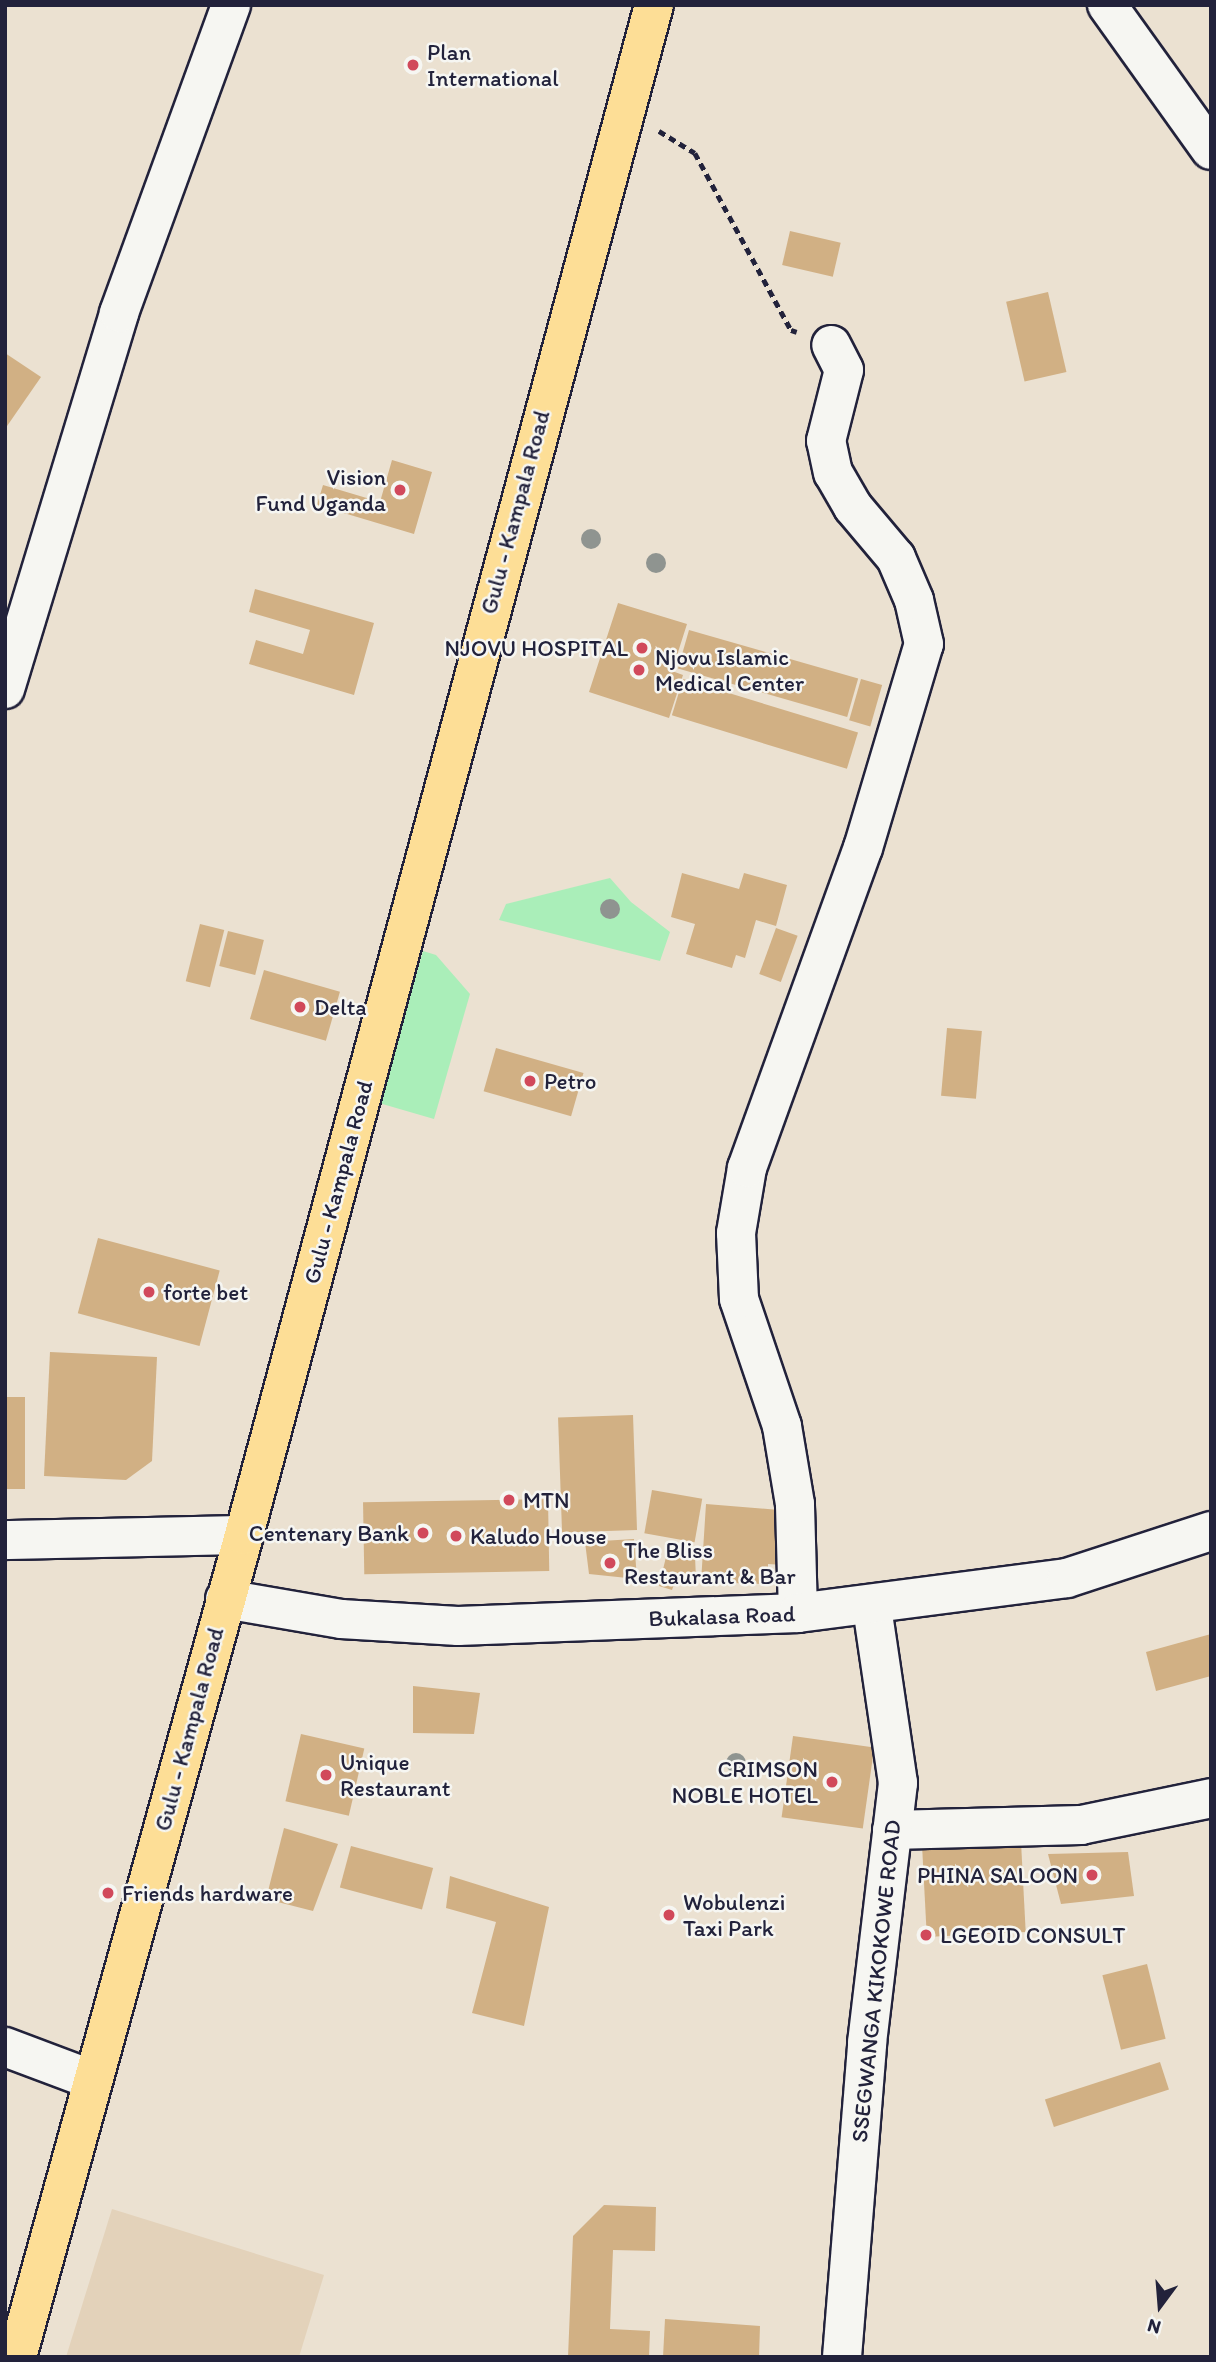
<!DOCTYPE html>
<html>
<head>
<meta charset="utf-8">
<style>
	body { margin:0 }
	#map { position:relative; width:1216px; height:2362px; overflow:hidden; background:#ebe1d1; font-family:Itim,sans-serif }
	div>[style] { position:absolute }
	.built>* { inset:0; background:#e3d2ba }
	.green>* { inset:0; background:#aaeeb9 }
	.building>* { inset:0; background:#d1b084; transform-origin:0 0 }
	.path>* { height:4.5px; margin-top:-2.25px; transform-origin:0; background:repeating-linear-gradient(90deg,#22223b 0 7px,transparent 0 12px) }
	.roads { filter:drop-shadow(2px 0 #22223b) drop-shadow(-2px 0 #22223b) drop-shadow(0 2px #22223b) drop-shadow(0 -2px #22223b) }
	.street>* { height:38px; margin:-19px; padding:0 19px; transform-origin:19px; border-radius:19px; background:#f6f6f2 }
	.secondary>* { height:38px; margin:-19px; padding:0 19px; transform-origin:19px; border-radius:19px; background:#f6f6f2 }
	.primary>* { height:38px; margin:-19px; padding:0 19px; transform-origin:19px; border-radius:19px; background:#fdde96 }
	.trees>* { width:20px; height:20px; margin:-10px; border-radius:50%; background:#8f9490 }
	.dots>* { width:19px; height:19px; translate:-50% -50%; box-sizing:border-box; border:4px solid #f6f6f2; border-radius:50% }
	span { translate:-50% -50%; white-space:nowrap; text-align:center; line-height:1.15; -webkit-text-stroke:5px #f6f6f2; paint-order:stroke }
	.poi-label { font-size:23px; color:#22223b }
	.left { translate:0 -50%; text-align:left }
	.right { translate:-100% -50%; text-align:right }
	.street-label { font-size:23px; color:#22223b }
	.frame { position:absolute; inset:0; border:7px solid #22223b; pointer-events:none }
	.north { position:absolute; left:1125px; top:2271px; width:70px; height:70px; -webkit-text-stroke:5px #f6f6f2; paint-order:stroke; rotate:196deg; font-size:19px; font-weight:700; line-height:28px; text-align:center; color:#22223b }
	.north::after { content:''; display:block; margin:auto; width:24px; height:32px; background:#22223b; clip-path:polygon(50% 0,100% 100%,50% 72%,0 100%) }
</style>
</head>
<body>
<div id="map">
	<div class="built">
		<div style="clip-path:polygon(112px 2209px,324px 2275px,299px 2357px,66px 2357px)"></div>
	</div>
	<div class="green">
		<div style="clip-path:polygon(610px 878px,631px 902px,670px 932px,660px 961px,499px 920px,506px 904px)"></div>
		<div style="clip-path:polygon(423px 951px,436px 955px,470px 994px,434px 1119px,379px 1103px)"></div>
	</div>
	<div class="building">
		<div style="left:790px;top:231px;width:52px;height:35px;rotate:13deg"></div>
		<div style="left:1048px;top:292px;width:82px;height:43px;rotate:77deg"></div>
		<div style="clip-path:polygon(5px 353px,41px 377px,5px 429px)"></div>
		<div style="clip-path:polygon(392px 460px,432px 472px,414px 534px,317px 505px,323px 485px,380px 502px)"></div>
		<div style="clip-path:polygon(255px 589px,374px 623px,354px 695px,249px 664px,256px 640px,303px 654px,310px 630px,249px 612px)"></div>
		<div style="clip-path:polygon(618px 603px,687px 624px,672px 671px,683px 675px,669px 718px,589px 692px)"></div>
		<div style="left:689px;top:630px;width:176px;height:40px;rotate:16deg"></div>
		<div style="left:683px;top:679px;width:183px;height:38px;rotate:17deg"></div>
		<div style="left:861px;top:679px;width:22px;height:43px;rotate:16deg"></div>
		<div style="clip-path:polygon(682px 873px,739px 889px,744px 873px,787px 885px,776px 926px,756px 920px,745px 958px,736px 955px,732px 968px,686px 954px,695px 924px,671px 917px)"></div>
		<div style="left:200px;top:924px;width:25px;height:59px;rotate:14deg"></div>
		<div style="left:776px;top:928px;width:23px;height:49px;rotate:20deg"></div>
		<div style="left:228px;top:931px;width:37px;height:36px;rotate:14deg"></div>
		<div style="left:264px;top:970px;width:79px;height:51px;rotate:16deg"></div>
		<div style="left:947px;top:1028px;width:35px;height:68px;rotate:5deg"></div>
		<div style="left:496px;top:1048px;width:91px;height:45px;rotate:16deg"></div>
		<div style="left:98px;top:1238px;width:126px;height:78px;rotate:15deg"></div>
		<div style="clip-path:polygon(50px 1352px,157px 1357px,152px 1461px,126px 1480px,44px 1476px)"></div>
		<div style="left:5px;top:1397px;width:20px;height:92px"></div>
		<div style="left:633px;top:1415px;width:115px;height:75px;rotate:88deg"></div>
		<div style="left:652px;top:1490px;width:51px;height:44px;rotate:10deg"></div>
		<div style="left:548px;top:1499px;width:72px;height:185px;rotate:89deg"></div>
		<div style="clip-path:polygon(706px 1504px,779px 1510px,783px 1565px,768px 1564px,768px 1584px,701px 1582px)"></div>
		<div style="clip-path:polygon(634px 1539px,637px 1579px,589px 1574px,585px 1542px)"></div>
		<div style="clip-path:polygon(695px 1556px,696px 1579px,676px 1579px,672px 1590px,659px 1586px,666px 1557px)"></div>
		<div style="clip-path:polygon(1211px 1634px,1211px 1676px,1156px 1691px,1146px 1652px)"></div>
		<div style="clip-path:polygon(413px 1686px,480px 1693px,474px 1734px,413px 1733px)"></div>
		<div style="left:301px;top:1734px;width:65px;height:69px;rotate:13deg"></div>
		<div style="left:793px;top:1736px;width:82px;height:82px;rotate:8deg"></div>
		<div style="clip-path:polygon(284px 1828px,338px 1844px,313px 1911px,266px 1899px)"></div>
		<div style="left:1021px;top:1842px;width:90px;height:99px;rotate:87deg"></div>
		<div style="left:351px;top:1846px;width:85px;height:43px;rotate:15deg"></div>
		<div style="clip-path:polygon(1128px 1852px,1134px 1896px,1061px 1904px,1048px 1854px)"></div>
		<div style="clip-path:polygon(450px 1876px,549px 1907px,524px 2026px,472px 2013px,496px 1922px,446px 1908px)"></div>
		<div style="left:1147px;top:1964px;width:77px;height:46px;rotate:76deg"></div>
		<div style="left:1160px;top:2062px;width:29px;height:121px;rotate:72deg"></div>
		<div style="clip-path:polygon(604px 2205px,656px 2207px,655px 2251px,613px 2250px,610px 2329px,650px 2331px,649px 2357px,568px 2357px,573px 2236px)"></div>
		<div style="clip-path:polygon(665px 2319px,760px 2326px,759px 2357px,663px 2357px)"></div>
	</div>
	<div class="path">
		<div style="left:659px;top:131px;width:42px;rotate:31.4deg"></div>
		<div style="left:695px;top:153px;width:201px;rotate:61.5deg"></div>
		<div style="left:791px;top:330px;width:6px;rotate:18deg"></div>
	</div>
	<div class="roads">
		<div class="street">
			<div style="left:1107px;top:5px;width:178px;rotate:54.4deg"></div>
			<div style="left:5px;top:689px;width:393px;rotate:-73.1deg"></div>
			<div style="left:119px;top:313px;width:328px;rotate:-70deg"></div>
			<div style="left:798px;top:1613px;width:109px;rotate:-91.6deg"></div>
			<div style="left:795px;top:1504px;width:79px;rotate:-99.5deg"></div>
			<div style="left:782px;top:1426px;width:134px;rotate:-108.7deg"></div>
			<div style="left:739px;top:1299px;width:66px;rotate:-92.6deg"></div>
			<div style="left:736px;top:1233px;width:66px;rotate:-80.4deg"></div>
			<div style="left:747px;top:1168px;width:340px;rotate:-70.1deg"></div>
			<div style="left:863px;top:848px;width:213px;rotate:-73.4deg"></div>
			<div style="left:924px;top:644px;width:45px;rotate:-102.8deg"></div>
			<div style="left:914px;top:600px;width:46px;rotate:-113.2deg"></div>
			<div style="left:896px;top:558px;width:67px;rotate:-130.1deg"></div>
			<div style="left:853px;top:507px;width:39px;rotate:-120deg"></div>
			<div style="left:833px;top:473px;width:33px;rotate:-102deg"></div>
			<div style="left:826px;top:441px;width:73px;rotate:-75.8deg"></div>
			<div style="left:844px;top:370px;width:28px;rotate:-117deg"></div>
			<div style="left:892px;top:1830px;width:189px;rotate:-1.5deg"></div>
			<div style="left:1081px;top:1825px;width:133px;rotate:-11.7deg"></div>
			<div style="left:5px;top:2047px;width:94px;rotate:20.6deg"></div>
			<div style="left:842px;top:2357px;width:315px;rotate:-85.4deg"></div>
			<div style="left:867px;top:2043px;width:262px;rotate:-83.2deg"></div>
			<div style="left:898px;top:1783px;width:179px;rotate:-98.4deg"></div>
		</div>
		<div class="secondary">
			<div style="left:5px;top:1540px;width:239px;rotate:-1.2deg"></div>
			<div style="left:225px;top:1599px;width:118px;rotate:9.8deg"></div>
			<div style="left:341px;top:1619px;width:117px;rotate:3.4deg"></div>
			<div style="left:458px;top:1626px;width:340px;rotate:-2.2deg"></div>
			<div style="left:798px;top:1613px;width:271px;rotate:-7.4deg"></div>
			<div style="left:1067px;top:1578px;width:151px;rotate:-18.1deg"></div>
		</div>
		<div class="primary">
			<div style="left:17px;top:2357px;width:853px;rotate:-74.56deg"></div>
			<div style="left:244px;top:1535px;width:1584px;rotate:-75deg"></div>
		</div>
	</div>
	<div class="trees">
		<div style="left:591px;top:539px"></div>
		<div style="left:656px;top:563px"></div>
		<div style="left:610px;top:909px"></div>
		<div style="left:736px;top:1763px"></div>
	</div>
	<div class="dots">
		<div style="left:413px;top:65px;background:#d1495b"></div>
		<div style="left:400px;top:490px;background:#d1495b"></div>
		<div style="left:642px;top:648px;background:#d1495b"></div>
		<div style="left:639px;top:670px;background:#d1495b"></div>
		<div style="left:300px;top:1007px;background:#d1495b"></div>
		<div style="left:530px;top:1081px;background:#d1495b"></div>
		<div style="left:149px;top:1292px;background:#d1495b"></div>
		<div style="left:509px;top:1500px;background:#d1495b"></div>
		<div style="left:423px;top:1533px;background:#d1495b"></div>
		<div style="left:456px;top:1536px;background:#d1495b"></div>
		<div style="left:610px;top:1563px;background:#d1495b"></div>
		<div style="left:326px;top:1775px;background:#d1495b"></div>
		<div style="left:832px;top:1782px;background:#d1495b"></div>
		<div style="left:1092px;top:1875px;background:#d1495b"></div>
		<div style="left:108px;top:1893px;background:#d1495b"></div>
		<div style="left:669px;top:1915px;background:#d1495b"></div>
		<div style="left:926px;top:1935px;background:#d1495b"></div>
	</div>
	<div class="poi-label">
		<span class="left" style="left:427px;top:65px">Plan<br>International</span>
		<span class="right" style="left:386px;top:490px">Vision<br>Fund Uganda</span>
		<span class="right" style="left:628px;top:648px">NJOVU HOSPITAL</span>
		<span class="left" style="left:655px;top:670px">Njovu Islamic<br>Medical Center</span>
		<span class="left" style="left:314px;top:1007px">Delta</span>
		<span class="left" style="left:544px;top:1081px">Petro</span>
		<span class="left" style="left:163px;top:1292px">forte bet</span>
		<span class="left" style="left:523px;top:1500px">MTN</span>
		<span class="right" style="left:409px;top:1533px">Centenary Bank</span>
		<span class="left" style="left:470px;top:1536px">Kaludo House</span>
		<span class="left" style="left:624px;top:1563px">The Bliss<br>Restaurant &amp; Bar</span>
		<span class="left" style="left:340px;top:1775px">Unique<br>Restaurant</span>
		<span class="right" style="left:818px;top:1782px">CRIMSON<br>NOBLE HOTEL</span>
		<span class="right" style="left:1078px;top:1875px">PHINA SALOON</span>
		<span class="left" style="left:122px;top:1893px">Friends hardware</span>
		<span class="left" style="left:683px;top:1915px">Wobulenzi<br>Taxi Park</span>
		<span class="left" style="left:940px;top:1935px">LGEOID CONSULT</span>
	</div>
	<div class="street-label">
		<span style="left:515px;top:512px;rotate:-75deg">Gulu - Kampala Road</span>
		<span style="left:338px;top:1182px;rotate:-75deg">Gulu - Kampala Road</span>
		<span style="left:722px;top:1616px;rotate:-2deg">Bukalasa Road</span>
		<span style="left:189px;top:1729px;rotate:-75deg">Gulu - Kampala Road</span>
		<span style="left:876px;top:1981px;rotate:-84deg">SSEGWANGA KIKOKOWE ROAD</span>
	</div>
	<div class="frame"></div>
	<div class="north">N</div>
</div>
</body>
</html>
